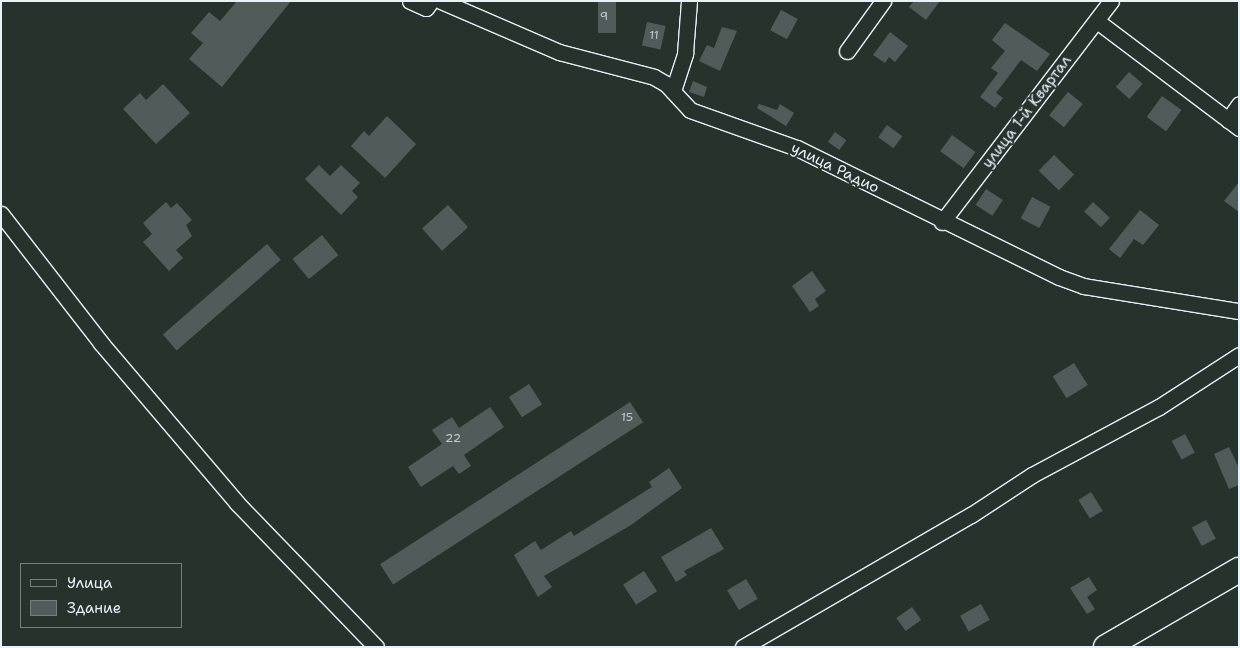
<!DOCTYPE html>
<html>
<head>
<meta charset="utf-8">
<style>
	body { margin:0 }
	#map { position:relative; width:1240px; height:648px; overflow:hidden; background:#26332d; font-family:"Shantell Sans",sans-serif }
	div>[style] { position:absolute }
	.building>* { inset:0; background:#505c59; transform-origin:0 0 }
	.roads { filter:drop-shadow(1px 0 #e8f1f8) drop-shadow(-1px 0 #e8f1f8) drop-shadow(0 1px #e8f1f8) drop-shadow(0 -1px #e8f1f8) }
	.street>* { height:15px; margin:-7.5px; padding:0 7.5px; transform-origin:7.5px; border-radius:7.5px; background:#26332d }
	.primary>* { height:24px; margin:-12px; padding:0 12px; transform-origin:12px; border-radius:12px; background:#26332d }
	span { translate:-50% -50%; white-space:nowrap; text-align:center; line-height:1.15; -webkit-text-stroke:4px #26332d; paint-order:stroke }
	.number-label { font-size:12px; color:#c2ccd0 }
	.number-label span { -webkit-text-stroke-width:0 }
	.street-label { font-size:15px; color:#e8f1f8 }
	.frame { position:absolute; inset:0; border:2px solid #e8f1f8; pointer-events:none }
	.legend { position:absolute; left:20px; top:563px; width:162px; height:65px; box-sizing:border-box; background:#26332d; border:1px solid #747f7e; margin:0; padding:6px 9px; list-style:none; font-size:15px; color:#e8f1f8 }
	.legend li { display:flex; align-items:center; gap:10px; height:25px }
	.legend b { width:25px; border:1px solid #747f7e }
</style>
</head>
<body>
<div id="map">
	<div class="building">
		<div style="clip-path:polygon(237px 1px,291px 1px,222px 87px,189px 59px,203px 43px,191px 33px,209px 12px,220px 21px)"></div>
		<div style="left:598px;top:1px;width:18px;height:32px"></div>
		<div style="clip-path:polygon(914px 1px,940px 1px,926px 20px,909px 7px)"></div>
		<div style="left:781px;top:10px;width:19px;height:23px;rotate:28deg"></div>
		<div style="left:647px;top:22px;width:19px;height:24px;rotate:12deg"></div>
		<div style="clip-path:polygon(1005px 23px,1050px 54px,1037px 71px,1021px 60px,996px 93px,1003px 98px,995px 108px,980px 97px,998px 73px,991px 68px,1005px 51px,992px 40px)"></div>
		<div style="clip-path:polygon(722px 27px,737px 31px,720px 71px,699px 61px,707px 45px,714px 48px)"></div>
		<div style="clip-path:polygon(890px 32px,908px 46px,895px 62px,889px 57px,885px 63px,873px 55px)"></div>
		<div style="left:1129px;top:72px;width:18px;height:20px;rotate:41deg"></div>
		<div style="clip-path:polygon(693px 81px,707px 87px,704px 97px,689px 92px)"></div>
		<div style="clip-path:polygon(163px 84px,190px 113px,156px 144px,123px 109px,140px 93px,146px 100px)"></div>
		<div style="left:1068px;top:92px;width:19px;height:30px;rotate:39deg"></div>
		<div style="left:1162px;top:96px;width:24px;height:26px;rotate:36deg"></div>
		<div style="clip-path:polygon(759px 104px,777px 110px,780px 104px,794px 113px,786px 126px,757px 108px)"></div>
		<div style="clip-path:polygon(387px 116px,416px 144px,385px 178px,351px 146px,364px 131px,369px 136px)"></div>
		<div style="left:887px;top:125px;width:19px;height:15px;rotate:36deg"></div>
		<div style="left:835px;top:132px;width:14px;height:12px;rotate:36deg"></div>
		<div style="left:952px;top:135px;width:29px;height:20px;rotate:36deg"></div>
		<div style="left:1054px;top:155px;width:28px;height:22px;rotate:44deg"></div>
		<div style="clip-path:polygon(319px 165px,330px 176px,341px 165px,360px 183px,352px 191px,358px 197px,341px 215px,305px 179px)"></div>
		<div style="clip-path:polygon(1239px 182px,1239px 212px,1224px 201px)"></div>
		<div style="left:986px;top:189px;width:20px;height:19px;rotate:33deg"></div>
		<div style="left:1032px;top:197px;width:21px;height:24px;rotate:28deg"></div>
		<div style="clip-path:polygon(166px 202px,171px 208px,177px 203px,192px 220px,186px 225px,192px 236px,176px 250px,183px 258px,169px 271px,143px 242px,152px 234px,143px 223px)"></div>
		<div style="left:1093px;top:202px;width:23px;height:13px;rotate:43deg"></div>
		<div style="left:448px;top:205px;width:30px;height:35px;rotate:48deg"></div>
		<div style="clip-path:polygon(1140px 210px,1159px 225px,1143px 245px,1134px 239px,1120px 258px,1109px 249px)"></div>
		<div style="left:322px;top:235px;width:26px;height:38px;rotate:51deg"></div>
		<div style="left:267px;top:244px;width:21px;height:138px;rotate:49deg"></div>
		<div style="clip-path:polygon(812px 271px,826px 291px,815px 299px,819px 306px,810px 312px,792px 286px)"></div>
		<div style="left:1074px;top:363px;width:26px;height:25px;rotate:58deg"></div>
		<div style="left:529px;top:384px;width:24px;height:24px;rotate:57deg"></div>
		<div style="left:630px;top:402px;width:24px;height:298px;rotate:57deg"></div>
		<div style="clip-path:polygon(490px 407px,504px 427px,464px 455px,471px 466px,459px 474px,453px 466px,421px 487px,408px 467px,442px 444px,432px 430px,452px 417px,459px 428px)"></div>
		<div style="left:1185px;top:434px;width:21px;height:15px;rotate:62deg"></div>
		<div style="clip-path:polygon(1229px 447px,1239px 468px,1239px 485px,1229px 489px,1214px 454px)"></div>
		<div style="clip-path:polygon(669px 468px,682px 488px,631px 525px,544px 576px,552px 587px,538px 597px,514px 555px,535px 541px,541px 550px,571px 531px,574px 536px,652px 487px,649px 482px)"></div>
		<div style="left:1091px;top:492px;width:22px;height:15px;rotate:58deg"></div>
		<div style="left:1206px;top:520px;width:21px;height:16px;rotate:62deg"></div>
		<div style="clip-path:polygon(711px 528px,724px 549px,684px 571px,687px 575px,676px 582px,661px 557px)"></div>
		<div style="left:644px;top:571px;width:24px;height:25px;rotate:57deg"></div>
		<div style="clip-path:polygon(1089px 577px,1097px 590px,1087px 597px,1095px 609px,1087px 614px,1070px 588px)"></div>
		<div style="left:746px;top:579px;width:23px;height:22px;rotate:59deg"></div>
		<div style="left:981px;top:604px;width:18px;height:24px;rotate:61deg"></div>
		<div style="left:912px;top:607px;width:16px;height:19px;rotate:55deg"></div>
	</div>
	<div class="roads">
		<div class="street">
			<div style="left:410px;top:1px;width:17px;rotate:24deg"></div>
			<div style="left:426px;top:8px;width:9px;rotate:-54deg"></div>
			<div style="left:441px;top:1px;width:129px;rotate:23.4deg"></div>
			<div style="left:559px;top:52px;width:98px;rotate:14.7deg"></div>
			<div style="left:654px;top:77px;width:14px;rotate:30deg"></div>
			<div style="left:666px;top:84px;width:35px;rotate:47deg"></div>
			<div style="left:690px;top:110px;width:114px;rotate:19.6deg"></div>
			<div style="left:797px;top:148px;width:292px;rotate:26.2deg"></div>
			<div style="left:1059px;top:277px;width:27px;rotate:20deg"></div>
			<div style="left:1084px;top:286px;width:157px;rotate:9.2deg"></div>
			<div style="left:1097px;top:21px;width:178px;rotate:37deg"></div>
			<div style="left:847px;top:51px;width:62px;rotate:-54.2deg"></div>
			<div style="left:673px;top:91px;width:40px;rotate:-72deg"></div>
			<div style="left:685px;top:53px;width:52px;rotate:-85.6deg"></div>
			<div style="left:1228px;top:120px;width:19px;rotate:-55deg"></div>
			<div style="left:1px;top:214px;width:163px;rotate:52.2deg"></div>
			<div style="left:101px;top:343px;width:210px;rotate:49.6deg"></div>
			<div style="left:237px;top:503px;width:200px;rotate:46deg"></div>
			<div style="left:942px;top:222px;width:278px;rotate:-52.6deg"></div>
			<div style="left:743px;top:647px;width:263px;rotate:-30.1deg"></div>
			<div style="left:971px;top:515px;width:73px;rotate:-33.3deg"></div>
			<div style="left:1032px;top:475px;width:144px;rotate:-28.2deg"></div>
			<div style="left:1159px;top:407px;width:95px;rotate:-33deg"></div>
		</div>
		<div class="primary">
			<div style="left:1106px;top:647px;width:154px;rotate:-30.1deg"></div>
		</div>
	</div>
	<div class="number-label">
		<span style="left:604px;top:17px">9</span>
		<span style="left:654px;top:36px">11</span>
		<span style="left:627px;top:418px">15</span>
		<span style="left:453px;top:439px">22</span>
	</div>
	<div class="street-label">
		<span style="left:1027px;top:112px;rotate:-53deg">улица 1-й Квартал</span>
		<span style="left:835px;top:168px;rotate:26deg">улица Радио</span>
	</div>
	<div class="frame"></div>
	<ul class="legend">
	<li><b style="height:6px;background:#26332d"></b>Улица</li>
	<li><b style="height:14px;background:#505c59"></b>Здание</li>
	</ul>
</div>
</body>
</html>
